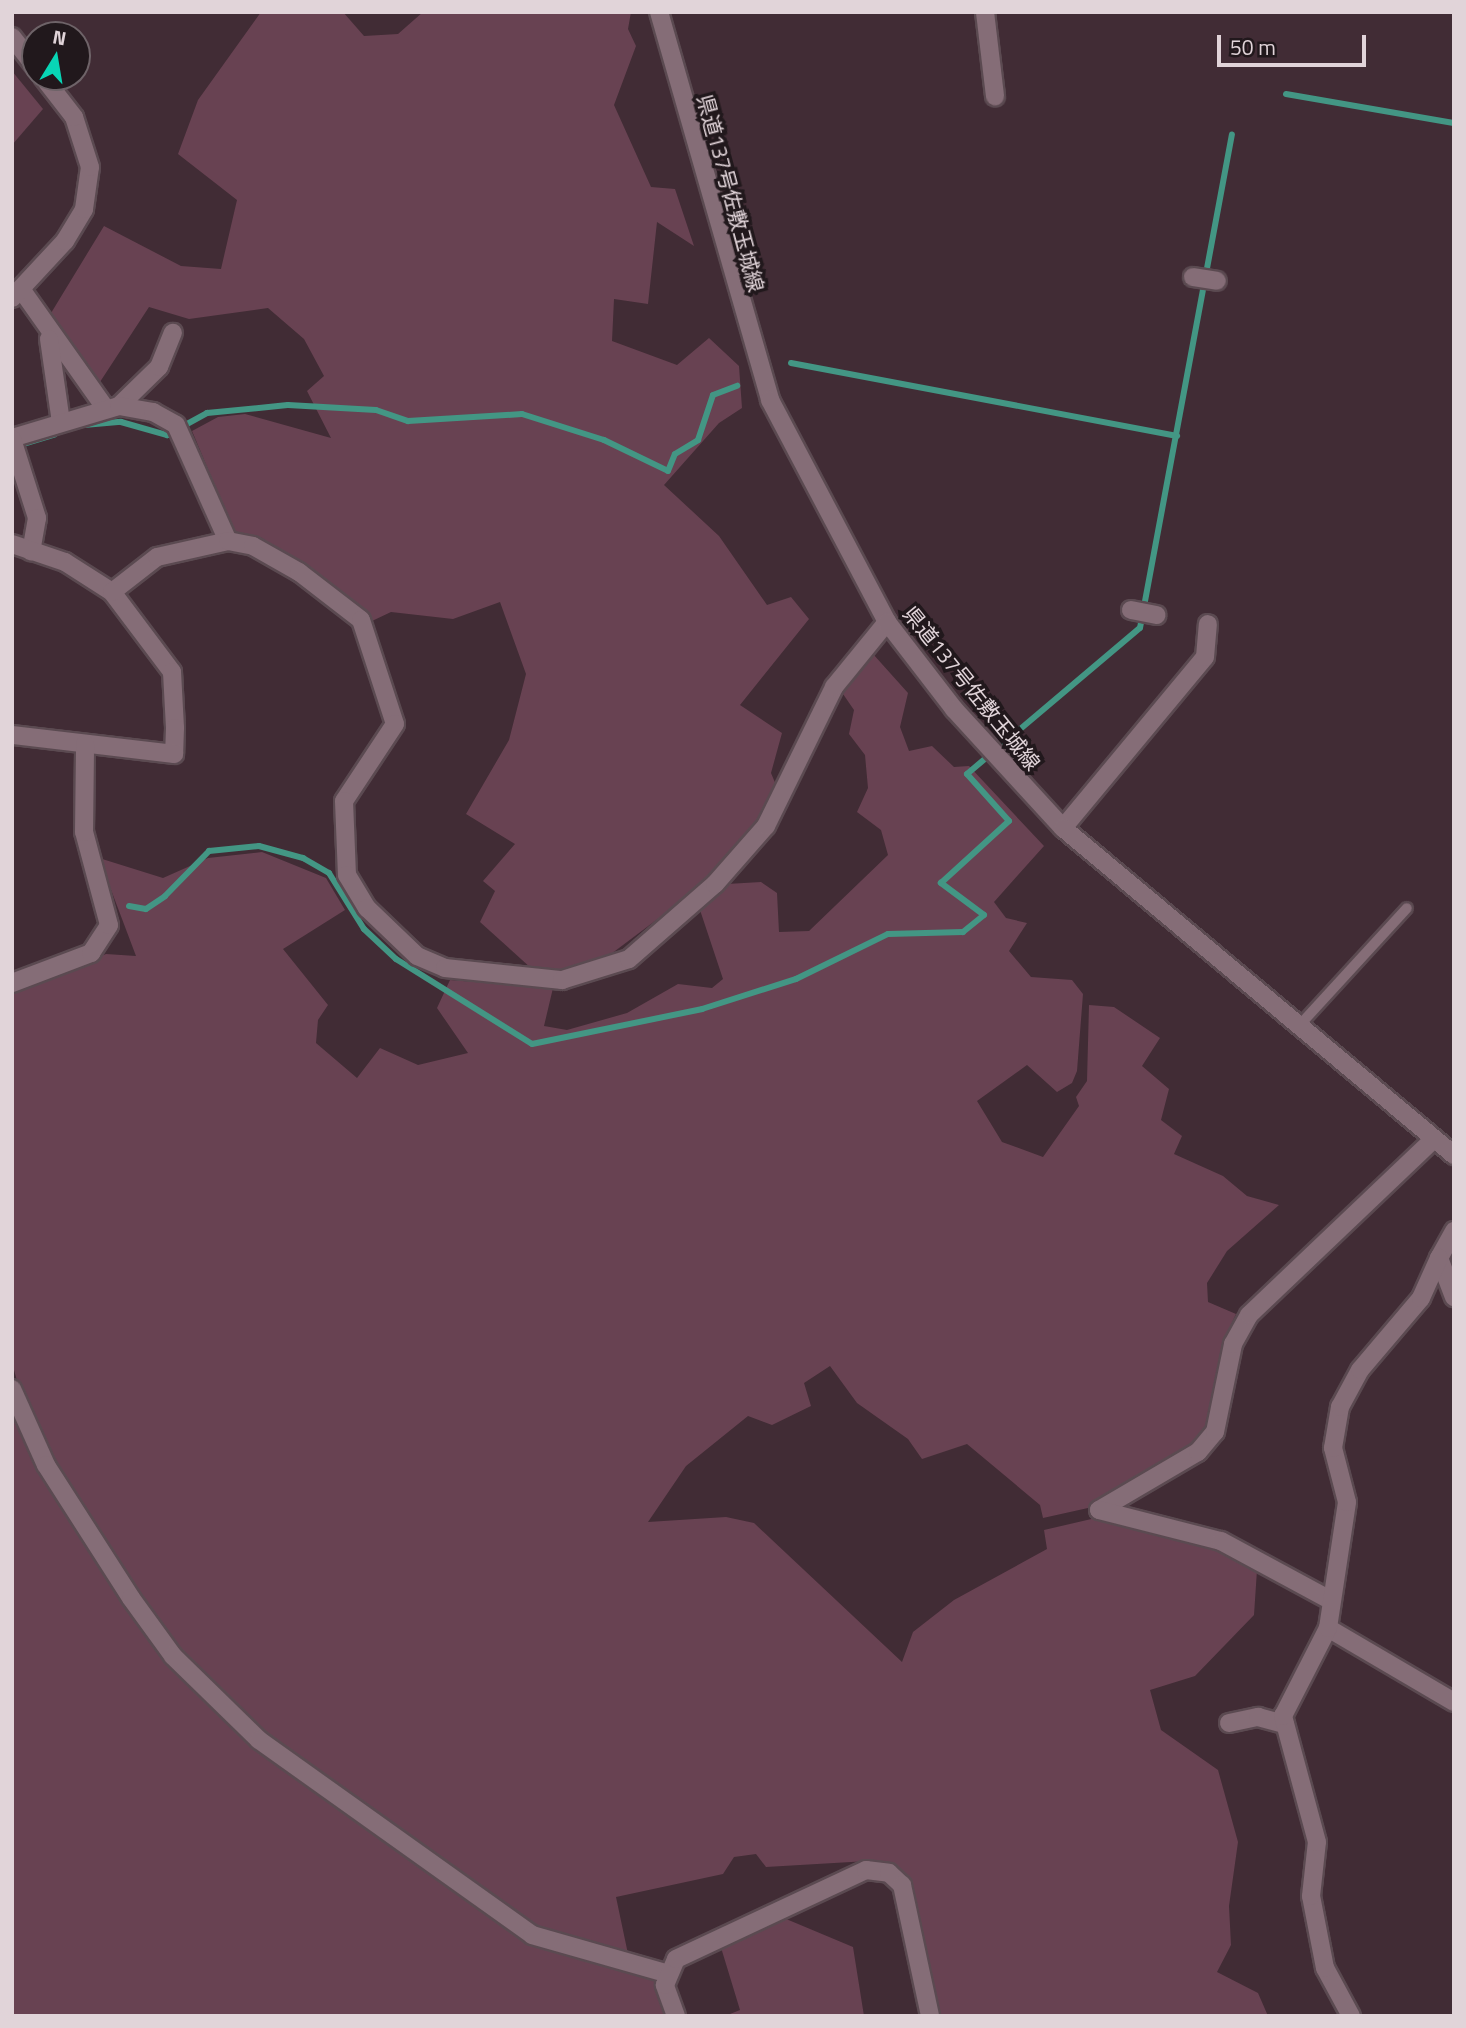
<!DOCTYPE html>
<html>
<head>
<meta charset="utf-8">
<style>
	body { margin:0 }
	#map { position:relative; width:1466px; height:2028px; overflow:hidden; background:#412c35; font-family:"Titillium Web","Noto Sans JP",sans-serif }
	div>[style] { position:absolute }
	.green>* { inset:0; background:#684252 }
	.stream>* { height:6px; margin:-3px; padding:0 3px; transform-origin:3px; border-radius:3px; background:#439684 }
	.roads { filter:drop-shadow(2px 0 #5b4a51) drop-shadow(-2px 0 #5b4a51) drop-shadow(0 2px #5b4a51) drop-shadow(0 -2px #5b4a51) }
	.service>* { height:10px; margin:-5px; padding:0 5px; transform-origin:5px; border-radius:5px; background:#856d77 }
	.minor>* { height:18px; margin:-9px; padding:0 9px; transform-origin:9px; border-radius:9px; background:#856d77 }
	.secondary>* { height:18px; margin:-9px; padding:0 9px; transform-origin:9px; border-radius:9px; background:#856d77 }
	span { translate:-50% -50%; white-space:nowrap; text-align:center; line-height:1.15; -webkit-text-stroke:7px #21181c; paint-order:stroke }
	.street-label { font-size:21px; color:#e1d4d9 }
	.frame { position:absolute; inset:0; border:14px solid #e1d4d9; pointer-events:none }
	.north { position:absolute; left:21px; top:21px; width:70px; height:70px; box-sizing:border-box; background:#21181c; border:2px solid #6e6368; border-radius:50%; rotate:11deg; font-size:19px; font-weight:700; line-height:28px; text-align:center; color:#e1d4d9 }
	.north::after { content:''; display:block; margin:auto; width:24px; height:32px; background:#08d5b5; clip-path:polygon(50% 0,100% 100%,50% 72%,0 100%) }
	.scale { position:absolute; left:1217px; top:35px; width:149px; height:32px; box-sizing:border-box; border:4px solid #e1d4d9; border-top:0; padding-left:9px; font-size:21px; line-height:24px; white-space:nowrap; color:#e1d4d9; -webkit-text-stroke:5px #21181c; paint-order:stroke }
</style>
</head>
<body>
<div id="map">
	<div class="green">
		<div style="clip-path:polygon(261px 12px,343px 12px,364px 36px,398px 34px,423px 12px,631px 12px,628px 29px,636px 46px,614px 105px,651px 187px,675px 189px,694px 246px,657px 222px,648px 304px,614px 299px,612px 341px,677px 365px,709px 338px,739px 366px,742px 408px,719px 423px,664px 485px,719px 536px,767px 605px,791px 597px,809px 619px,740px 705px,782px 733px,771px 773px,776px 785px,757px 823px,707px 882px,595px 966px,559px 973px,532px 969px,480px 922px,495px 891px,483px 881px,515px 844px,466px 814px,509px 740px,526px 674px,500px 602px,453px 619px,391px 612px,372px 621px,262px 538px,234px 531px,192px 431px,218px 417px,245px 414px,331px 438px,307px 391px,324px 376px,304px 339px,268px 308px,189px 319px,149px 307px,98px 385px,48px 318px,104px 226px,181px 266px,221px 269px,237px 200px,178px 154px,198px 100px)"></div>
		<div style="clip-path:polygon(12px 71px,43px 109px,12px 145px)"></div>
		<div style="clip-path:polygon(873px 654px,908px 693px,900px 727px,909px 751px,932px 746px,954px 767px,969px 766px,1044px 846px,994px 902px,1006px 918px,1027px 923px,1009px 951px,1031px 977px,1072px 980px,1083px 994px,1077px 1071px,1072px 1083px,1057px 1092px,1027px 1065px,977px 1101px,1002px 1142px,1043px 1157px,1079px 1106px,1076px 1097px,1087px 1081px,1089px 1005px,1114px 1007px,1160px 1038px,1142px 1066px,1169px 1089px,1161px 1120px,1182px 1136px,1174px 1154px,1223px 1176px,1247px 1196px,1279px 1205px,1227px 1251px,1207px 1283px,1208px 1302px,1236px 1314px,1223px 1342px,1224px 1376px,1212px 1425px,1189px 1452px,1097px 1506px,1043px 1518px,1040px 1505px,967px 1444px,922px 1459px,908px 1439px,857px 1403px,830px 1366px,804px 1383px,811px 1406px,772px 1425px,748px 1416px,686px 1466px,648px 1522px,726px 1517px,754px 1523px,902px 1662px,913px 1632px,954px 1600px,1047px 1549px,1044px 1530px,1100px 1517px,1227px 1550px,1257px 1570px,1254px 1615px,1195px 1676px,1150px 1690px,1161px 1730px,1218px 1770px,1238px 1842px,1229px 1906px,1231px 1945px,1217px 1972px,1258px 1993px,1268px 2016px,939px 2016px,909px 1879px,868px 1861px,766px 1867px,756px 1854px,734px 1857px,723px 1874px,616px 1897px,628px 1954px,534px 1929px,291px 1754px,182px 1658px,72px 1502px,21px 1395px,12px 1363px,12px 993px,106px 954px,136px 956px,99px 858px,163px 878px,208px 858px,262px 852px,326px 878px,345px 910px,283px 949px,328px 1005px,318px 1020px,316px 1043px,357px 1078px,380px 1048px,418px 1065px,468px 1053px,437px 1008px,450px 980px,553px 988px,544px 1026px,567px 1030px,627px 1013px,678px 984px,712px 988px,723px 979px,700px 910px,727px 884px,761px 882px,777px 893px,779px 932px,809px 931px,888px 855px,881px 830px,857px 812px,868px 788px,865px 755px,849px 734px,854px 710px,843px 694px,863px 659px)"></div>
		<div style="clip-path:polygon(12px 1410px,55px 1500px,162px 1658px,251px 1744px,530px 1942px,657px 1980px,667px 2016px,12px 2016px)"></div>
		<div style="clip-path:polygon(779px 1916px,853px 1947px,864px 2016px,725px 2016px,740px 2010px,719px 1941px)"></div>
	</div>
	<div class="stream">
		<div style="left:1286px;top:94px;width:170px;rotate:9.8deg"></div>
		<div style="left:791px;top:363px;width:393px;rotate:10.7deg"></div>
		<div style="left:84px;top:425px;width:37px;rotate:-5deg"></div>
		<div style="left:121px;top:422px;width:48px;rotate:15.8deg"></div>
		<div style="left:167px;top:435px;width:46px;rotate:-28.8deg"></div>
		<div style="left:207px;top:413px;width:81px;rotate:-5.6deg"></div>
		<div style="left:288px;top:405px;width:88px;rotate:3.3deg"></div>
		<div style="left:376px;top:410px;width:34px;rotate:19deg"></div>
		<div style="left:408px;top:421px;width:114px;rotate:-3.5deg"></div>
		<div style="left:522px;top:414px;width:86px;rotate:17.6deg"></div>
		<div style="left:604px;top:440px;width:71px;rotate:25.8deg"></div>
		<div style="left:668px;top:471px;width:18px;rotate:-68deg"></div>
		<div style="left:675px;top:454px;width:27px;rotate:-31deg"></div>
		<div style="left:698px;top:440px;width:47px;rotate:-71.6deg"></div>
		<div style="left:713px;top:395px;width:26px;rotate:-21deg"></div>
		<div style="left:17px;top:446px;width:39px;rotate:-17deg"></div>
		<div style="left:129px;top:906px;width:17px;rotate:10deg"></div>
		<div style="left:146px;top:909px;width:23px;rotate:-34deg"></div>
		<div style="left:165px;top:896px;width:63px;rotate:-45.6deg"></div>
		<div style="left:209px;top:851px;width:50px;rotate:-5.7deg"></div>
		<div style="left:259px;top:846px;width:46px;rotate:15.3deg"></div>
		<div style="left:303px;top:858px;width:30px;rotate:30deg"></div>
		<div style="left:329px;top:873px;width:66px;rotate:58deg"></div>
		<div style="left:364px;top:929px;width:44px;rotate:43.2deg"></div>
		<div style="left:396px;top:959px;width:160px;rotate:32deg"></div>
		<div style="left:532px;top:1044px;width:174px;rotate:-11.6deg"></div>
		<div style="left:702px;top:1009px;width:99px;rotate:-17.7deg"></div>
		<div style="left:796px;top:979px;width:102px;rotate:-26.1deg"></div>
		<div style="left:888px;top:934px;width:75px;rotate:-1.5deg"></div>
		<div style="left:963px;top:932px;width:27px;rotate:-39deg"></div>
		<div style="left:984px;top:915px;width:54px;rotate:-143.3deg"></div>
		<div style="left:941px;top:883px;width:92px;rotate:-42.4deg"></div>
		<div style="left:1009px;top:821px;width:63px;rotate:-131.8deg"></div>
		<div style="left:967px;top:774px;width:226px;rotate:-40.2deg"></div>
		<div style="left:1140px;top:628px;width:502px;rotate:-79.45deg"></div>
	</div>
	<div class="roads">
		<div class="service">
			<div style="left:1298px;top:1027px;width:161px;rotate:-47.5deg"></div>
		</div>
		<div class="minor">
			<div style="left:985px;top:12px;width:85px;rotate:83.2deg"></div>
			<div style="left:12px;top:37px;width:37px;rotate:52deg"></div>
			<div style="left:1193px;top:277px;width:24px;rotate:9deg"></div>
			<div style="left:21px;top:289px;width:147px;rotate:54.7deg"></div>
			<div style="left:12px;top:298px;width:78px;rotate:-47.1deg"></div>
			<div style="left:65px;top:241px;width:37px;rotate:-59deg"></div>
			<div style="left:84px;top:209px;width:42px;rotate:-81.9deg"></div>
			<div style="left:90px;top:167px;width:52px;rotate:-107.7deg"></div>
			<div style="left:74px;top:117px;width:51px;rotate:-127.8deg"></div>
			<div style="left:49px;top:339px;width:84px;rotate:81.8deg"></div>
			<div style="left:119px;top:406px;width:56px;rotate:-44.3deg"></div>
			<div style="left:159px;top:367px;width:37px;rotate:-68deg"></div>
			<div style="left:12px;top:438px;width:112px;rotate:-16.7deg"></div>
			<div style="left:119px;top:406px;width:35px;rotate:10deg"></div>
			<div style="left:153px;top:412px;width:26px;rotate:29deg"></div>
			<div style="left:176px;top:425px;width:127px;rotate:65.9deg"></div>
			<div style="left:12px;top:439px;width:83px;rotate:72.4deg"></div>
			<div style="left:37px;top:518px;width:34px;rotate:100deg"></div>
			<div style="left:12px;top:544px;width:56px;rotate:18.8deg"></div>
			<div style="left:65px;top:562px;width:56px;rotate:32.6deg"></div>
			<div style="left:112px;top:592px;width:100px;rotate:53.1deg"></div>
			<div style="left:172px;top:672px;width:56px;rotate:86.9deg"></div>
			<div style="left:175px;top:728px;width:26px;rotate:92deg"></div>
			<div style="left:174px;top:754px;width:163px;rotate:-173.3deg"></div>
			<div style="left:112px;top:592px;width:57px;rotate:-37.9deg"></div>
			<div style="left:157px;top:557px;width:73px;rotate:-12.7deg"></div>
			<div style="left:228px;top:541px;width:25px;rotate:11deg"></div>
			<div style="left:253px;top:546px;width:53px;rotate:29.5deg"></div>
			<div style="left:299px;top:572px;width:78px;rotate:37.7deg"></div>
			<div style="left:361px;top:620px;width:109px;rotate:71.9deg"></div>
			<div style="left:395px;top:724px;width:92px;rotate:123.5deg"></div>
			<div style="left:344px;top:801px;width:74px;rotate:87.7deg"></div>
			<div style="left:347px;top:875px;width:39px;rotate:59deg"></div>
			<div style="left:367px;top:908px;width:69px;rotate:43.8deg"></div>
			<div style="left:417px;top:956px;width:30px;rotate:23deg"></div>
			<div style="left:445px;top:968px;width:118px;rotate:5.9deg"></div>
			<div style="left:562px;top:980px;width:70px;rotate:-17.4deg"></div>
			<div style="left:629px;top:959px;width:114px;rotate:-41.1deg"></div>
			<div style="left:715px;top:884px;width:77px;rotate:-48.7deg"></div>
			<div style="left:766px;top:826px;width:155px;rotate:-63.9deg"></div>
			<div style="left:834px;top:687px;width:84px;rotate:-50.8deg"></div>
			<div style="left:1131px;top:610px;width:26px;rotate:11deg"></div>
			<div style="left:1063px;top:828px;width:222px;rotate:-50.3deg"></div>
			<div style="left:1205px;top:657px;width:33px;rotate:-85deg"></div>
			<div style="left:12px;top:983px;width:85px;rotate:-20.8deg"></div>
			<div style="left:91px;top:953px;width:33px;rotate:-57deg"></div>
			<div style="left:109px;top:925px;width:96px;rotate:-105deg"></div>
			<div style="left:84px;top:832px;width:88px;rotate:-89.3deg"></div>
			<div style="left:1454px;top:1231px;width:31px;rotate:119deg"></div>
			<div style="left:1439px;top:1258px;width:42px;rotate:69deg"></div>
			<div style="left:12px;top:1389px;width:83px;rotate:65.9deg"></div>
			<div style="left:46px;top:1465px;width:158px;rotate:57.4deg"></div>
			<div style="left:131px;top:1598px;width:72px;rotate:54.1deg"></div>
			<div style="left:173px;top:1656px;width:120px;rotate:44.3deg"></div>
			<div style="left:259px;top:1740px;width:335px;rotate:35.5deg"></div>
			<div style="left:532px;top:1935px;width:142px;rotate:15.9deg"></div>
			<div style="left:1099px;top:1510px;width:115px;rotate:-30.4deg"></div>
			<div style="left:1198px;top:1452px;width:26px;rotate:-50deg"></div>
			<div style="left:1215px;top:1432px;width:90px;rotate:-78.4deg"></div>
			<div style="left:1233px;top:1344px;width:33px;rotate:-61deg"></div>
			<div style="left:1249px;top:1315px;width:255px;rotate:-43.6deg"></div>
			<div style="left:1099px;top:1510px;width:126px;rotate:14.3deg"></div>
			<div style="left:1221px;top:1541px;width:124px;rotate:28.4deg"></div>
			<div style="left:1328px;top:1628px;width:146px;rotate:30.4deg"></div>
			<div style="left:1229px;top:1723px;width:30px;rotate:-12deg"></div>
			<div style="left:1258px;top:1717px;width:28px;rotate:15deg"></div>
			<div style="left:676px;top:2016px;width:33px;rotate:-110deg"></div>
			<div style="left:665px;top:1985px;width:28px;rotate:-67deg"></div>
			<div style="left:676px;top:1959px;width:210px;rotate:-25.1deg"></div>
			<div style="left:866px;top:1870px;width:23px;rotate:7deg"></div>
			<div style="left:889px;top:1873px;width:18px;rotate:43deg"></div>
			<div style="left:902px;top:1885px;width:134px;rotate:77.9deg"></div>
			<div style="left:1351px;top:2016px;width:55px;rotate:-118.4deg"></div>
			<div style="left:1325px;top:1968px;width:73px;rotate:-101deg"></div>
			<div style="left:1311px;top:1896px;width:54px;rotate:-83.7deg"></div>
			<div style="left:1317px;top:1842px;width:131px;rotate:-105.1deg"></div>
			<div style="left:1283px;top:1716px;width:99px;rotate:-62.9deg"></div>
			<div style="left:1328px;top:1628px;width:127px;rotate:-81.4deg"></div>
			<div style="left:1347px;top:1502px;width:56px;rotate:-104.5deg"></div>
			<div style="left:1333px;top:1448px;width:42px;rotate:-80.3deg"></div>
			<div style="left:1340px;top:1407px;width:42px;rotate:-61.6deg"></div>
			<div style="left:1360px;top:1370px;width:94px;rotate:-49.7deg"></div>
			<div style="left:1421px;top:1298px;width:44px;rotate:-65.8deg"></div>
		</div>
		<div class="secondary">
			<div style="left:659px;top:12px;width:404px;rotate:74deg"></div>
			<div style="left:770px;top:400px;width:251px;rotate:62.2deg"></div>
			<div style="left:887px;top:622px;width:110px;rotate:52.4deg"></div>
			<div style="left:954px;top:709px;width:161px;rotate:47.5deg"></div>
			<div style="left:1063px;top:828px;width:510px;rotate:39.91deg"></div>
		</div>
	</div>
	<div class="street-label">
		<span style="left:731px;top:193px;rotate:75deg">県道137号佐敷玉城線</span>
		<span style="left:972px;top:688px;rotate:51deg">県道137号佐敷玉城線</span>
	</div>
	<div class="frame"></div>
	<div class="north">N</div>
	<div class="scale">50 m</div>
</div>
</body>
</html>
